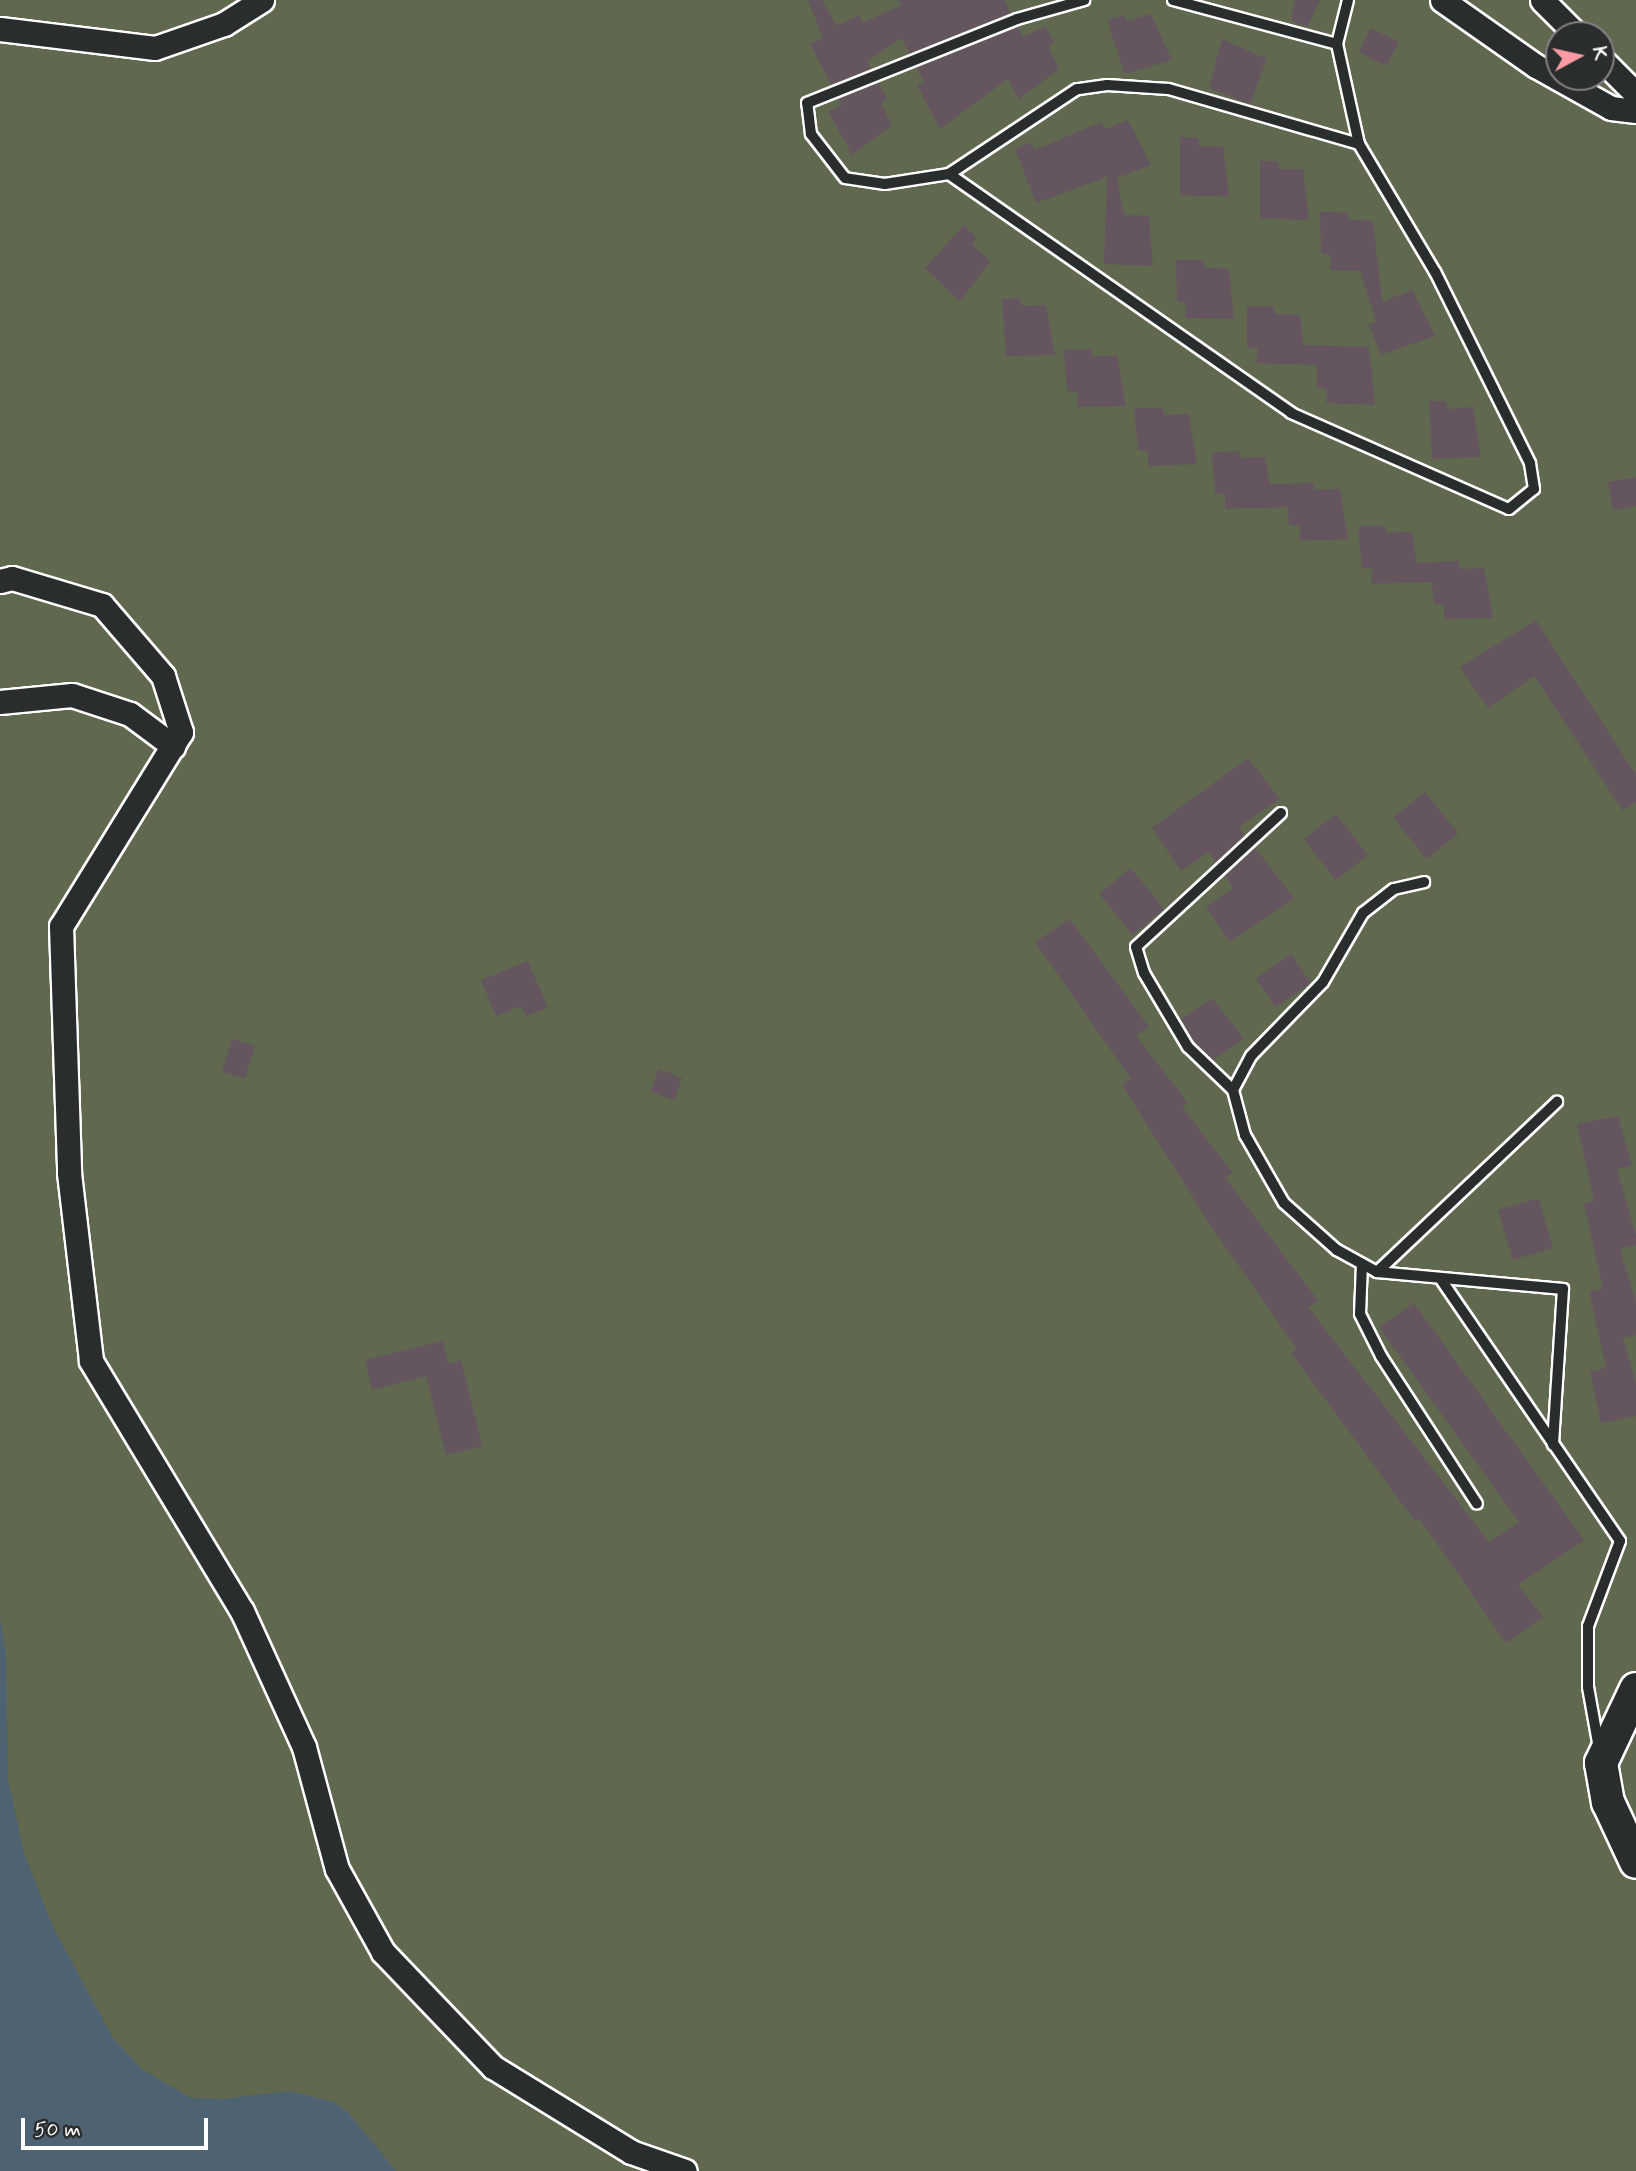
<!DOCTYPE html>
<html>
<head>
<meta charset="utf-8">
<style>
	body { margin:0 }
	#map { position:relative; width:1636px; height:2171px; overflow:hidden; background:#2a2d2e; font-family:Mynerve,sans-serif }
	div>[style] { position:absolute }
	.green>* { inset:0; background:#60694f }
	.water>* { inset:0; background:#4f6272 }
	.building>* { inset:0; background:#65555f; transform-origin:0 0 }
	.roads { filter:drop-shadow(2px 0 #fff) drop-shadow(-2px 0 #fff) drop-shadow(0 2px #fff) drop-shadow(0 -2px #fff) }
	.lane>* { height:10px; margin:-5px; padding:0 5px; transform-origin:5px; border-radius:5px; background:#2a2d2e }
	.street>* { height:23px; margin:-11.5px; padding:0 11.5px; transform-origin:11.5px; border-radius:11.5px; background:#2a2d2e }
	.secondary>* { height:32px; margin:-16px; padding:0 16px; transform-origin:16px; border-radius:16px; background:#2a2d2e }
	span { translate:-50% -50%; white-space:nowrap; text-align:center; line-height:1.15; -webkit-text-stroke:6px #2a2d2e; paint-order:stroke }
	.north { position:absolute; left:1545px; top:21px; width:70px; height:70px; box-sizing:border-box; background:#2a2d2e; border:2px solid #7f8182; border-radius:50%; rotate:82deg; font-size:19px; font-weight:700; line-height:28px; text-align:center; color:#fff }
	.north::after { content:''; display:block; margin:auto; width:24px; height:32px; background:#ff9aa2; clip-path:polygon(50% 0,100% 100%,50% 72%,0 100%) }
	.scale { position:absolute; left:21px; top:2118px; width:187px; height:32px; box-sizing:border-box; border:4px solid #fff; border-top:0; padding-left:9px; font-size:21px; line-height:24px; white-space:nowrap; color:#fff; -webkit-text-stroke:5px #2a2d2e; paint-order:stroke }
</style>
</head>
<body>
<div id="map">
	<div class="green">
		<div style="clip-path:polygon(evenodd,0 0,1636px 0,1636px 2171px,0 2171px,0 0,1559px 35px,1601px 35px,1601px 77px,1559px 77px,1559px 35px)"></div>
	</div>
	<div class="water">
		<div style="clip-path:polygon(0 1618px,6px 1654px,8px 1779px,24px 1853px,53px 1927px,113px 2038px,142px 2069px,191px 2098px,223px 2099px,290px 2091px,334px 2102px,348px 2112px,396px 2171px,0 2171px)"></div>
	</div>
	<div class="building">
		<div style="clip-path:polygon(808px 0,822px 0,837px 26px,859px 15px,863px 23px,901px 5px,899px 0,1004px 0,1011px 13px,910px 54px,901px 38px,867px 62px,871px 69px,831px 85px,810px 44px,823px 38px)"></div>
		<div style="clip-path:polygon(1295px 0,1320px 0,1307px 27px,1291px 20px)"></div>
		<div style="clip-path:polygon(1151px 14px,1172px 60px,1125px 74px,1107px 20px,1124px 15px,1127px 21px)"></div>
		<div style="clip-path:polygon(1045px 26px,1054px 42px,1048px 47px,1059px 69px,1019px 99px,1008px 79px,940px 129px,917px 85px,924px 82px,917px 68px,1018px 27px,1023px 37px)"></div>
		<div style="left:1371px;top:28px;width:31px;height:27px;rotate:27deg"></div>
		<div style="clip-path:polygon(1222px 39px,1267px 59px,1250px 104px,1209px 88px)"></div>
		<div style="clip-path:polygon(878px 83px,887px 99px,881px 104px,892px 125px,852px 155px,828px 111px,842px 105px,839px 99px)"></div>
		<div style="clip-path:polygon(1128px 120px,1151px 165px,1117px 178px,1124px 215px,1149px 216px,1153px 266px,1104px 264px,1107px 177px,1036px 203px,1015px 149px,1031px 143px,1035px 150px,1101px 122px,1105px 129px)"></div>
		<div style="clip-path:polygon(1180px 137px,1198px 138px,1199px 146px,1223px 146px,1229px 197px,1180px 195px)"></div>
		<div style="clip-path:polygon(1260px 161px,1278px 161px,1279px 169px,1303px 169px,1309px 220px,1260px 218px)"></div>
		<div style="clip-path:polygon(1320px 212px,1348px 213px,1349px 220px,1373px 221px,1382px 302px,1412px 290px,1435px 336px,1381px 355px,1368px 324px,1376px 322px,1360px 271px,1330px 270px,1331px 255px,1321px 253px)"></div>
		<div style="clip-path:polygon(964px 225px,976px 237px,972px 244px,990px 261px,960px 302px,925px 268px)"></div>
		<div style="clip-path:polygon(1176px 260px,1203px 260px,1205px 268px,1229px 269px,1234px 319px,1185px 318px,1186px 303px,1177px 301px)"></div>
		<div style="clip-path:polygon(1020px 298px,1022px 306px,1046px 305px,1055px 355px,1006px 356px,1002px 299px)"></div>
		<div style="clip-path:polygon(1247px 306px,1274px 306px,1275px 314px,1300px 315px,1303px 345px,1369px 347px,1375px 405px,1326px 403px,1327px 389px,1317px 387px,1317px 365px,1256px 363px,1258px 348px,1247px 347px)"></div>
		<div style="clip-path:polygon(1091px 349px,1093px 357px,1117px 355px,1126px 406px,1077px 407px,1078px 392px,1067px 391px,1064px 350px)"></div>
		<div style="clip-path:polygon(1429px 401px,1446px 401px,1448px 409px,1473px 407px,1481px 457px,1432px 459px)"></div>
		<div style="clip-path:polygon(1134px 408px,1162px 408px,1164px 415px,1189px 414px,1197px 464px,1148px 466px,1148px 451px,1138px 450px)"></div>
		<div style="clip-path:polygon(1239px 451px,1241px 458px,1265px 457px,1270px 484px,1313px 483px,1315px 490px,1340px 489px,1348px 539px,1299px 541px,1300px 526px,1289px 525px,1288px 507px,1225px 509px,1225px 494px,1215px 493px,1212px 452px)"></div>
		<div style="clip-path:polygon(1636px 477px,1636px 506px,1613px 510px,1608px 482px)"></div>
		<div style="clip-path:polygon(1358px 526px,1385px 526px,1387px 533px,1412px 532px,1417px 563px,1458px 561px,1460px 569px,1484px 568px,1493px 618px,1444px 619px,1444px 605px,1434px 604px,1432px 582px,1371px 584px,1372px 569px,1362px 568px)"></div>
		<div style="clip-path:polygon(1536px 620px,1636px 775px,1636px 802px,1623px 811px,1534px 676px,1488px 708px,1460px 667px)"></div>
		<div style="clip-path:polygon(1248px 758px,1280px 799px,1239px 827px,1245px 836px,1216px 863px,1209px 852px,1181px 871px,1152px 828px)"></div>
		<div style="left:1425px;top:792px;width:53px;height:41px;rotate:51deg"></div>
		<div style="left:1336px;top:814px;width:52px;height:41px;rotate:52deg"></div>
		<div style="clip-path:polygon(1255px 848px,1294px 898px,1230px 942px,1206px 907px,1233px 888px,1225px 876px)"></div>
		<div style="left:1131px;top:868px;width:53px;height:41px;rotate:51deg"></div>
		<div style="clip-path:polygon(1070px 919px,1149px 1027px,1136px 1036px,1188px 1103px,1182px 1107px,1233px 1173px,1225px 1178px,1318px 1300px,1308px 1307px,1489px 1542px,1519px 1522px,1379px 1327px,1414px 1303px,1584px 1540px,1518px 1585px,1543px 1617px,1506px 1643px,1419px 1518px,1415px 1521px,1291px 1353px,1297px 1349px,1211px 1226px,1122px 1085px,1131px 1079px,1035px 942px)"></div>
		<div style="left:1291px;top:954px;width:35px;height:43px;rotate:55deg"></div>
		<div style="clip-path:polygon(528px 961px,548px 1008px,526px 1016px,522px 1006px,496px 1016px,481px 980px)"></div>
		<div style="clip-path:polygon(1212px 998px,1244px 1039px,1213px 1060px,1194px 1042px,1181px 1019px)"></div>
		<div style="left:232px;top:1039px;width:24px;height:34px;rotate:17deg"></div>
		<div style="left:659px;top:1069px;width:25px;height:24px;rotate:21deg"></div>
		<div style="clip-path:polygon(1618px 1116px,1632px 1166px,1617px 1169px,1636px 1236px,1636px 1245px,1620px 1249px,1636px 1303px,1636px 1335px,1623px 1338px,1636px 1384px,1636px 1416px,1601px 1423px,1590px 1372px,1606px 1368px,1589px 1291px,1603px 1289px,1584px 1204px,1594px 1201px,1577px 1124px)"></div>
		<div style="left:1538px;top:1198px;width:52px;height:42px;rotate:73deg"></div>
		<div style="clip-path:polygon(443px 1341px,448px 1364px,461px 1360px,482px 1446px,446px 1455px,426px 1376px,372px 1390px,365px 1360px)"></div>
	</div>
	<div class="roads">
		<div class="lane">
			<div style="left:1173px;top:0;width:170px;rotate:15deg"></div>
			<div style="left:1348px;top:0;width:45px;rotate:104deg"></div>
			<div style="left:1337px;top:44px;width:102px;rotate:77.6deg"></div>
			<div style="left:949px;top:174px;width:417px;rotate:34.9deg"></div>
			<div style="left:1291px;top:413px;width:238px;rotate:23.8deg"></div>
			<div style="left:1509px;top:509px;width:32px;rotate:-39deg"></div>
			<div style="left:1534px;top:489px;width:26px;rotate:-99deg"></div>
			<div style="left:1530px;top:463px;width:213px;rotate:-116.4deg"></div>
			<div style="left:1435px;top:272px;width:149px;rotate:-120.7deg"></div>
			<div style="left:1359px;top:144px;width:199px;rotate:-163.9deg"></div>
			<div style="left:1168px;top:89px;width:61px;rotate:-176.2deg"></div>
			<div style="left:1107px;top:85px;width:30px;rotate:172deg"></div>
			<div style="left:1077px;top:89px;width:154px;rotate:146.4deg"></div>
			<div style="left:949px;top:174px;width:65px;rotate:171.1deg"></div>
			<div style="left:885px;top:184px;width:40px;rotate:-171.5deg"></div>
			<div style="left:845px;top:178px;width:56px;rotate:-127.7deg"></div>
			<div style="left:811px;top:134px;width:31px;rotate:-97deg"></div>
			<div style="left:807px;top:103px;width:226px;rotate:-21.8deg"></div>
			<div style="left:1017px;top:19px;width:70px;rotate:-15.8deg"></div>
			<div style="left:1281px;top:813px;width:197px;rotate:137.3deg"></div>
			<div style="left:1136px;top:947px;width:27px;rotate:73deg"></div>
			<div style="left:1144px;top:973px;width:86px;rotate:59.3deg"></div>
			<div style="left:1188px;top:1047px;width:62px;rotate:43.7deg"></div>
			<div style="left:1233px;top:1090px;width:47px;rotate:75.1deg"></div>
			<div style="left:1245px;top:1135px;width:78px;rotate:60.2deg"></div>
			<div style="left:1284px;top:1203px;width:71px;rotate:41.6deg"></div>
			<div style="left:1337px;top:1250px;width:46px;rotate:28.8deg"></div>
			<div style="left:1377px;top:1272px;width:187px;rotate:5.2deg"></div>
			<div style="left:1563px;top:1289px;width:156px;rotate:93.7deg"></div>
			<div style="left:1233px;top:1090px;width:38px;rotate:-62deg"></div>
			<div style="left:1251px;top:1056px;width:103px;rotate:-45.8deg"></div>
			<div style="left:1323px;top:982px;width:80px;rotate:-59.9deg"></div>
			<div style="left:1363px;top:913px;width:39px;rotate:-38deg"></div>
			<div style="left:1394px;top:889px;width:31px;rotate:-13deg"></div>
			<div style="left:1362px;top:1264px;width:50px;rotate:92.3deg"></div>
			<div style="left:1360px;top:1314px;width:47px;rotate:63.4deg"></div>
			<div style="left:1381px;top:1356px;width:176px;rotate:57deg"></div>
			<div style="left:1377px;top:1272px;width:248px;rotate:-43.4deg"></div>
			<div style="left:1442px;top:1281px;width:315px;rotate:55.6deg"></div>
			<div style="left:1620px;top:1541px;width:91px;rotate:110.6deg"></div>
			<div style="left:1588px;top:1626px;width:61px;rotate:90deg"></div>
			<div style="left:1588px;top:1687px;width:62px;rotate:79.8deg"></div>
		</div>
		<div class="street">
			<div style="left:1442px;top:0;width:115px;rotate:35.1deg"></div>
			<div style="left:1536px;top:66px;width:86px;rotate:29.2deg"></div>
			<div style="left:1611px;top:108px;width:25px;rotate:7deg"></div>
			<div style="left:1542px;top:0;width:49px;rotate:45deg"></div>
			<div style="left:0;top:29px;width:156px;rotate:7deg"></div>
			<div style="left:155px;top:48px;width:73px;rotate:-19.2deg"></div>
			<div style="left:224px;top:24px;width:45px;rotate:-32.3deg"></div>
			<div style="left:1601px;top:59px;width:49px;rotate:45deg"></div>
			<div style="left:0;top:581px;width:12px;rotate:-14deg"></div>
			<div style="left:12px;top:578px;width:94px;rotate:16.7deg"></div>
			<div style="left:102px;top:605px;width:94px;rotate:49.3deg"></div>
			<div style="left:163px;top:676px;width:59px;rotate:72.2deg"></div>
			<div style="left:181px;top:732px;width:228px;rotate:121.7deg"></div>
			<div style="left:61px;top:926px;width:247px;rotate:88.1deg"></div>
			<div style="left:69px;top:1173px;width:189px;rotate:83.3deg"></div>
			<div style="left:91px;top:1361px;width:292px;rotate:58.9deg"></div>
			<div style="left:242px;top:1611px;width:149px;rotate:65.5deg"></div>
			<div style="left:304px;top:1747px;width:126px;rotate:74.9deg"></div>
			<div style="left:337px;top:1869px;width:95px;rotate:61deg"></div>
			<div style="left:383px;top:1952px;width:159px;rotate:46.3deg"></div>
			<div style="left:493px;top:2067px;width:162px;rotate:31.6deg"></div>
			<div style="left:631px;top:2152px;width:57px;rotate:19.4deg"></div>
			<div style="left:0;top:702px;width:72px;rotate:-5.6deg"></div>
			<div style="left:72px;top:695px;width:61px;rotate:18.1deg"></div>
			<div style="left:130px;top:714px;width:54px;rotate:36.7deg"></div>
		</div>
		<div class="secondary">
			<div style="left:1636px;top:1689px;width:82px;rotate:115.3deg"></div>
			<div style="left:1601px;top:1763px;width:40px;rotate:80deg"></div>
			<div style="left:1608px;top:1802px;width:66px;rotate:65deg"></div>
		</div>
	</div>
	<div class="north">K</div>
	<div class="scale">50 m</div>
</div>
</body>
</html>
